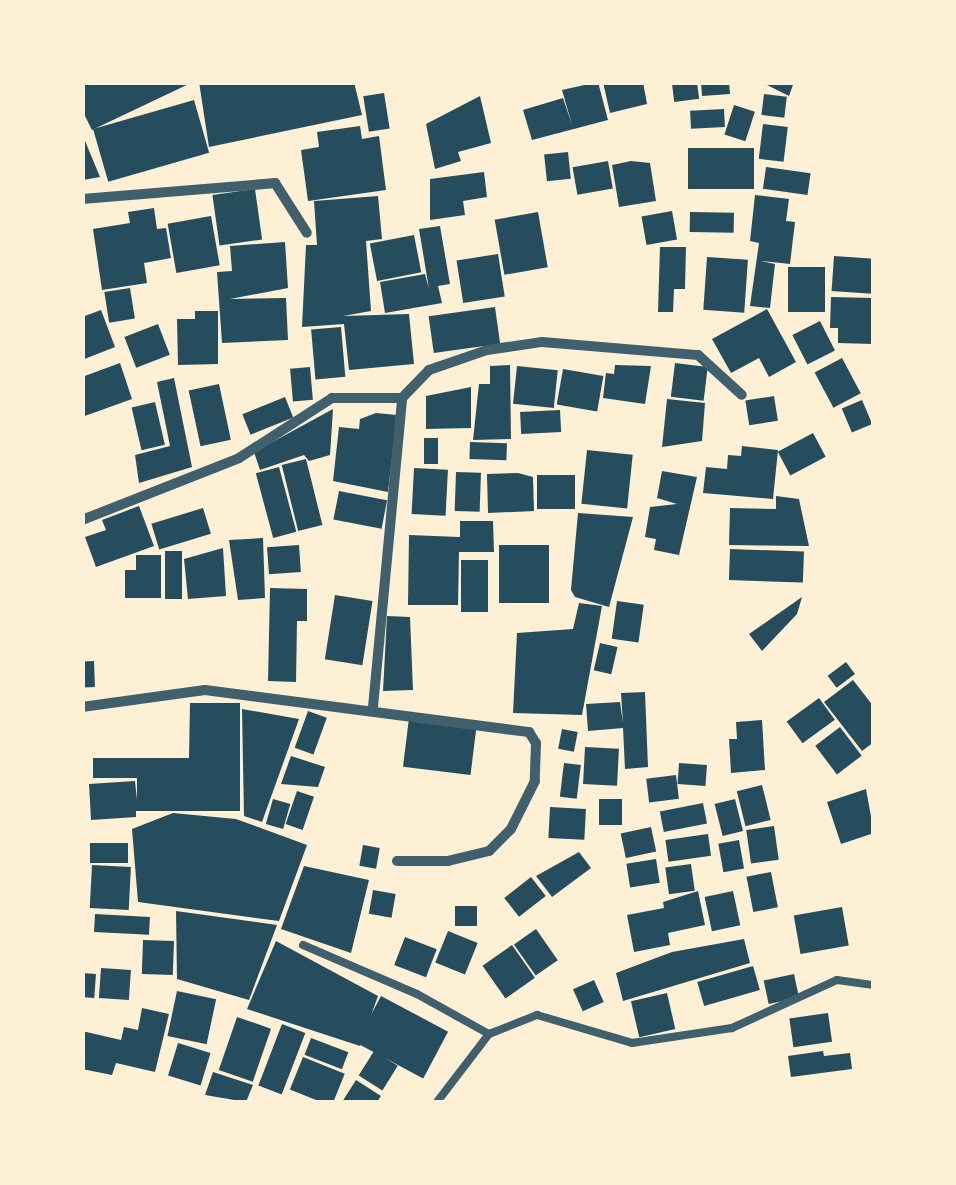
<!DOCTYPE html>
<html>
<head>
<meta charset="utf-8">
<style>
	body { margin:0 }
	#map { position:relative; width:956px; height:1185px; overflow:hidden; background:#fdf0d5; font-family:"Noto Sans",sans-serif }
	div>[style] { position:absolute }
	.building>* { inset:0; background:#264d5e; transform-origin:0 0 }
	.service>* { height:8px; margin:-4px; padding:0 4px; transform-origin:4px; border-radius:4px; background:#3f606c }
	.minor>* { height:10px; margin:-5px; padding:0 5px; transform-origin:5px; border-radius:5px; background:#3f606c }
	span { translate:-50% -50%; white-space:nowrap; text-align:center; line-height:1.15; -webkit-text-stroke:8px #fdf0d5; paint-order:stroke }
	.frame { position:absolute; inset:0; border:85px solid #fdf0d5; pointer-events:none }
</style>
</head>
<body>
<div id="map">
	<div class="building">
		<div style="clip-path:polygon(82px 82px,193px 82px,92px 130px,82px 110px)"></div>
		<div style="clip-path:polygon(199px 82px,354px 82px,362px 115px,209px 147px)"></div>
		<div style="clip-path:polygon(598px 82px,608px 120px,532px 140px,523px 110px,563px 98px,572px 125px,562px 90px)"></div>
		<div style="clip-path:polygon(603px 82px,643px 82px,647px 104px,610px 113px)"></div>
		<div style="left:697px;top:82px;width:17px;height:25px;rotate:83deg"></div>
		<div style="clip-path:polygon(701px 82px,729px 82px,730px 94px,702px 96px)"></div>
		<div style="clip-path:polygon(761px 82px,794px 82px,789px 96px)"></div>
		<div style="left:384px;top:93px;width:36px;height:21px;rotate:81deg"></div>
		<div style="left:764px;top:94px;width:23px;height:21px;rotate:7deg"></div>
		<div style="clip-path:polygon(480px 96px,491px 143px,458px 152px,461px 161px,435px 169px,426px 124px)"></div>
		<div style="left:194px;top:100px;width:55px;height:105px;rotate:74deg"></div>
		<div style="left:734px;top:105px;width:22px;height:31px;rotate:18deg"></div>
		<div style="left:724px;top:109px;width:18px;height:34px;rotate:87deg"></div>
		<div style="left:763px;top:124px;width:25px;height:35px;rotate:7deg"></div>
		<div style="clip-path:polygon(360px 126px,362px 139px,379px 136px,386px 190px,308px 201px,301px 150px,319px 147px,317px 132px)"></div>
		<div style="clip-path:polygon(83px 136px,100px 177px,83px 180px)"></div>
		<div style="left:754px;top:148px;width:41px;height:66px;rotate:90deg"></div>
		<div style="left:568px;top:152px;width:27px;height:24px;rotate:84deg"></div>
		<div style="left:608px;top:161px;width:28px;height:36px;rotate:80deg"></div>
		<div style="clip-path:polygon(631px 161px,650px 163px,656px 201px,619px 207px,612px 165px)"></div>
		<div style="left:766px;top:167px;width:45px;height:22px;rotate:8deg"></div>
		<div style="clip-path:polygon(484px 172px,487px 197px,463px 201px,465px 215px,430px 220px,430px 179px)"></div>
		<div style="left:255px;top:189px;width:51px;height:43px;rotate:82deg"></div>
		<div style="clip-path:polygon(755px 195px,789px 199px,786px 221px,795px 222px,790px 264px,761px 261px,775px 264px,770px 308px,750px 306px,759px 243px,750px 241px)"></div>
		<div style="clip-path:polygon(378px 196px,382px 239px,366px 241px,371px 311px,343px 316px,409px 314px,414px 364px,349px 370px,344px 324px,302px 327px,306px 245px,317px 245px,314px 201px)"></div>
		<div style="clip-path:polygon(154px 208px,157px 229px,166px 228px,171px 258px,144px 263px,147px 283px,102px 290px,93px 229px,130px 223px,128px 212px)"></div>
		<div style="left:672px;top:211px;width:29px;height:31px;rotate:80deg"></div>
		<div style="left:538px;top:212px;width:56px;height:44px;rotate:80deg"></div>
		<div style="left:690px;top:212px;width:44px;height:20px;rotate:1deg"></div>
		<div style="left:211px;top:216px;width:50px;height:44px;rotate:80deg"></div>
		<div style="clip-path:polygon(440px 226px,450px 284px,438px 286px,442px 303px,385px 313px,380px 282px,425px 274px,429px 289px,419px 229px)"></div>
		<div style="left:414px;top:235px;width:38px;height:45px;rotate:79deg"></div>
		<div style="clip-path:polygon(285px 242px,288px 288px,230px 299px,286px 298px,288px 340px,222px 343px,217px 272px,232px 271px,230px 246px)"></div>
		<div style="clip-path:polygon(660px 247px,686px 247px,685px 289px,674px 289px,673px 312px,658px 312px)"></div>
		<div style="left:498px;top:254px;width:43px;height:42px;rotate:81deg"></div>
		<div style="left:834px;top:256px;width:40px;height:35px;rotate:4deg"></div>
		<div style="left:707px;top:257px;width:41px;height:53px;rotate:4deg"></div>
		<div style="left:788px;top:267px;width:37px;height:45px"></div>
		<div style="left:130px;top:288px;width:31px;height:26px;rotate:81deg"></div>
		<div style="clip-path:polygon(831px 297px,873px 298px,872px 344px,838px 343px,838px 328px,830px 328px)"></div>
		<div style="left:495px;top:307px;width:37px;height:67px;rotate:82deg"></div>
		<div style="clip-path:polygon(767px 309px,796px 362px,769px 377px,759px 358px,731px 373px,712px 339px)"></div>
		<div style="clip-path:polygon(101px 310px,115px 347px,82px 360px,82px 317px)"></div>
		<div style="clip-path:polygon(195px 311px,218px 311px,218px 364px,178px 365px,177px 319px,195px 319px)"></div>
		<div style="left:820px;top:321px;width:33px;height:31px;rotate:63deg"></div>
		<div style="left:158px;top:324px;width:33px;height:36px;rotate:69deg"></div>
		<div style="left:341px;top:327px;width:50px;height:30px;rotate:85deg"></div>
		<div style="left:842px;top:358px;width:40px;height:31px;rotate:62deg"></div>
		<div style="clip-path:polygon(120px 363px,132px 399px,82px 417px,82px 377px)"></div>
		<div style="left:675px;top:363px;width:33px;height:34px;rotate:7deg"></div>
		<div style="clip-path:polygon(510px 365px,511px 439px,473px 440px,479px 384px,490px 384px,490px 366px)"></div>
		<div style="clip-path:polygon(615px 365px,651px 366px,645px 404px,603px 398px,606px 373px,614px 374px)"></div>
		<div style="left:517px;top:366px;width:41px;height:38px;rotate:6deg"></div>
		<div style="left:310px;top:367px;width:33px;height:20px;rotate:85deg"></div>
		<div style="left:563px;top:369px;width:41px;height:36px;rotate:10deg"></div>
		<div style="clip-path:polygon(174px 378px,192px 467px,139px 483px,135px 455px,170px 446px,157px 382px)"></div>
		<div style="left:219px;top:384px;width:57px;height:31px;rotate:78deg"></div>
		<div style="clip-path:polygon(471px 387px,471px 428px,426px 429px,426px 396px)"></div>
		<div style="left:774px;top:396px;width:25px;height:29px;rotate:81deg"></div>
		<div style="left:285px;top:397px;width:22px;height:46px;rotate:68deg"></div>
		<div style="clip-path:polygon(667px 399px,705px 403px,702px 441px,662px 447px)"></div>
		<div style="left:862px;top:400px;width:26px;height:22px;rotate:67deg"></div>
		<div style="left:155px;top:402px;width:44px;height:24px;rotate:77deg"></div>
		<div style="clip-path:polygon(333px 409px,330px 455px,309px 461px,304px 455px,260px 470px,254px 452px)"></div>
		<div style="left:560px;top:410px;width:22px;height:40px;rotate:87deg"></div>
		<div style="clip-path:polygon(376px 413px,397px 415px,388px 492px,333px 481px,339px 427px,359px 429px,360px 419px)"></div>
		<div style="left:813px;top:433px;width:27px;height:40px;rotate:62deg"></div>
		<div style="left:424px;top:438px;width:14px;height:26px"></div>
		<div style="left:470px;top:442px;width:37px;height:17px;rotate:2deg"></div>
		<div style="clip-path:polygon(742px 446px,778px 450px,773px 499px,703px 493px,706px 467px,727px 469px,728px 455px,741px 456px)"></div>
		<div style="left:587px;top:450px;width:46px;height:54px;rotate:6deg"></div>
		<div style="left:306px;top:459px;width:68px;height:25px;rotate:76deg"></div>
		<div style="left:279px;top:467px;width:67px;height:24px;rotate:75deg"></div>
		<div style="left:414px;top:468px;width:34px;height:46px;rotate:3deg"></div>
		<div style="clip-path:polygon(662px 471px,697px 477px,679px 555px,654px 550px,656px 539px,645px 537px,650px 507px,677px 504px,657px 498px)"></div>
		<div style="left:456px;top:472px;width:25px;height:39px;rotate:2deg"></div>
		<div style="clip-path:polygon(518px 473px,533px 477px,534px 511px,488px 513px,487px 474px)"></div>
		<div style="left:537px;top:475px;width:38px;height:34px"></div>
		<div style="left:339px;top:491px;width:49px;height:29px;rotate:11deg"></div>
		<div style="clip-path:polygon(776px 496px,799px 499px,809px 546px,729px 545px,730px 508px,776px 509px)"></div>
		<div style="clip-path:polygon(139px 506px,154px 546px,96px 567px,85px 537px,106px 530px,102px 520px)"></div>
		<div style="left:203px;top:508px;width:27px;height:54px;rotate:73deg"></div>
		<div style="clip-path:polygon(578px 513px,633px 517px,609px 607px,575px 597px,571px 590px)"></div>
		<div style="clip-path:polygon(460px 521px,493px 521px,494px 552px,459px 552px,458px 605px,408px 605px,409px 535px,460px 537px)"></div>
		<div style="clip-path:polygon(263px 538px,265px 598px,238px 600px,229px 540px)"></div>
		<div style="left:299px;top:545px;width:27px;height:32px;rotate:86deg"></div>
		<div style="left:499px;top:545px;width:50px;height:58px"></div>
		<div style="clip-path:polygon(223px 548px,226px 596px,188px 599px,184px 559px)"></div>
		<div style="left:730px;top:549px;width:74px;height:31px;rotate:2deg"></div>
		<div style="left:165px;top:551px;width:17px;height:48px"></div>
		<div style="clip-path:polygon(136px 555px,161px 555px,161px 598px,125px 598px,125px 570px,136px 570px)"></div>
		<div style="left:461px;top:560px;width:27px;height:52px"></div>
		<div style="clip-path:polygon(270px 588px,307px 589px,307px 621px,297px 621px,296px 682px,268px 681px)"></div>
		<div style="left:335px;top:595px;width:38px;height:65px;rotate:9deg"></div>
		<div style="clip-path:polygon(802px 597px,797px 614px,762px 651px,749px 634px)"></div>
		<div style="left:617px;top:601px;width:27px;height:38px;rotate:8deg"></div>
		<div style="clip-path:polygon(579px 603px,602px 606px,582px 715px,513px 713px,517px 633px,573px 629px)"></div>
		<div style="clip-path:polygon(387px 616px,410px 617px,413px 690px,383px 691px)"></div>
		<div style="left:600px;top:643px;width:18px;height:28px;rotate:13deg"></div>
		<div style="left:94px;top:661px;width:26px;height:12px;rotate:88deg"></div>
		<div style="left:846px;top:662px;width:15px;height:23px;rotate:53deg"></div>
		<div style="clip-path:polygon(853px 680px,874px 707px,874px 742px,862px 751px,824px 702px)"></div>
		<div style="clip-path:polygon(645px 692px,648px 767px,625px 769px,623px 728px,588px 731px,586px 704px,620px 702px,623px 723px,621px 693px)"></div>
		<div style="left:819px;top:698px;width:27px;height:40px;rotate:54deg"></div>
		<div style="clip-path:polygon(190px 703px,240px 703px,240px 811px,136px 811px,136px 817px,91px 820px,89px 784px,135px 781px,137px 800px,137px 778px,93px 778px,93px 758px,189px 758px)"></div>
		<div style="clip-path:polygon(242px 709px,299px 719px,262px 822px,244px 816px)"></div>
		<div style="left:308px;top:711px;width:20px;height:39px;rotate:20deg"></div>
		<div style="left:409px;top:718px;width:68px;height:49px;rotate:7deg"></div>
		<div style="clip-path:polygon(762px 720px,765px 770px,731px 773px,729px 739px,737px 739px,736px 722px)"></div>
		<div style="left:840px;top:727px;width:36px;height:31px;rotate:53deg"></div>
		<div style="left:562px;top:729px;width:16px;height:20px;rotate:11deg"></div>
		<div style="left:585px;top:747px;width:34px;height:37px;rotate:3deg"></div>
		<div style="clip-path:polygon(291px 756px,325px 767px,318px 787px,281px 784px)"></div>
		<div style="left:564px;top:763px;width:17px;height:34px;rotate:7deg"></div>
		<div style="left:679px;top:763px;width:28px;height:21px;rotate:4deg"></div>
		<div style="left:676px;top:775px;width:24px;height:30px;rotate:83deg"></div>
		<div style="left:762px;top:785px;width:36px;height:26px;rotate:76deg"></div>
		<div style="clip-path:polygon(866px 789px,874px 833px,841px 844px,827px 802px)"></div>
		<div style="left:297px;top:791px;width:18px;height:35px;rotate:19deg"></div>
		<div style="left:273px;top:799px;width:18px;height:26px;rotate:16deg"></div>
		<div style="left:599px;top:799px;width:23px;height:26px"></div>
		<div style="left:735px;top:799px;width:33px;height:21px;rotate:76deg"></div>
		<div style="left:703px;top:803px;width:21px;height:44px;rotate:79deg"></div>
		<div style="left:550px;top:807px;width:36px;height:31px;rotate:3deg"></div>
		<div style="clip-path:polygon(173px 813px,236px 819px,307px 845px,279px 921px,138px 902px,132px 829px)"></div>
		<div style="left:774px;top:826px;width:34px;height:28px;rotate:82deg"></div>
		<div style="left:651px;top:827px;width:25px;height:31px;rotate:78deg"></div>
		<div style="left:708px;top:834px;width:22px;height:43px;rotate:82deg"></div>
		<div style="left:739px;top:840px;width:29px;height:21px;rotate:80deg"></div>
		<div style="left:128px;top:843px;width:20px;height:38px;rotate:90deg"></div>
		<div style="left:363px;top:845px;width:17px;height:21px;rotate:10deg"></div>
		<div style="clip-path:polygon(579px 852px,591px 868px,552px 897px,536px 876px)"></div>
		<div style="left:656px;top:859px;width:24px;height:30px;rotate:81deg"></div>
		<div style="left:691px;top:864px;width:27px;height:26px;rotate:82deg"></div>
		<div style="left:92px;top:865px;width:39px;height:43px;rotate:3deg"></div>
		<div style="clip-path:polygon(304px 866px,369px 880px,351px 953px,281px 929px)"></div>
		<div style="left:771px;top:872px;width:36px;height:25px;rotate:79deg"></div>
		<div style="left:531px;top:877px;width:24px;height:34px;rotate:52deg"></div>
		<div style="left:373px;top:890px;width:23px;height:24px;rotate:10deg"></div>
		<div style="clip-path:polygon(698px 891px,705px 925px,668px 933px,670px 945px,634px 952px,627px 915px,664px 908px,663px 902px)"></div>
		<div style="left:733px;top:891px;width:35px;height:29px;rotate:78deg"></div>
		<div style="left:455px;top:906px;width:22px;height:20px"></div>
		<div style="left:842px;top:907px;width:39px;height:49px;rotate:80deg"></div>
		<div style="clip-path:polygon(176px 911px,277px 925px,249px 1000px,177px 979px)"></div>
		<div style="left:95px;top:914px;width:55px;height:18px;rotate:3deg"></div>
		<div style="left:536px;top:929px;width:38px;height:27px;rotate:55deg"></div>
		<div style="left:448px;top:931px;width:32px;height:34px;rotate:22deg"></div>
		<div style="left:405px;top:937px;width:34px;height:30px;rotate:21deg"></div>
		<div style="clip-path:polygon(744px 939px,750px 963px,623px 1001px,616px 973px,672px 952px)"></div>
		<div style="left:143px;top:940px;width:31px;height:34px;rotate:2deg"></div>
		<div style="clip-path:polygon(276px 941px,378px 996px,360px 1046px,247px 1009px)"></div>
		<div style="left:512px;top:945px;width:40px;height:36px;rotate:55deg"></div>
		<div style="left:753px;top:966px;width:25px;height:58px;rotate:74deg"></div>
		<div style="left:101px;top:968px;width:30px;height:30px;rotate:4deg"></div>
		<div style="left:82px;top:973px;width:14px;height:24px;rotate:4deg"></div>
		<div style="left:794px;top:974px;width:24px;height:31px;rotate:78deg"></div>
		<div style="left:594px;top:980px;width:24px;height:23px;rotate:66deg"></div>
		<div style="left:177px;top:991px;width:40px;height:46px;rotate:12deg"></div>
		<div style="left:667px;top:993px;width:37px;height:37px;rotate:77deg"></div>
		<div style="left:381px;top:996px;width:76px;height:53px;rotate:28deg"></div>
		<div style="clip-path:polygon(142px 1008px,169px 1014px,155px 1072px,116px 1063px,112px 1075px,82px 1069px,82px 1031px,121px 1040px,124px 1027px,138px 1030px)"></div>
		<div style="left:828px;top:1013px;width:29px;height:39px;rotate:82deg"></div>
		<div style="left:237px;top:1017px;width:36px;height:56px;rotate:19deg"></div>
		<div style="left:282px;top:1024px;width:25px;height:66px;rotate:21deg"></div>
		<div style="left:311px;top:1038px;width:40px;height:18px;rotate:21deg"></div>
		<div style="left:178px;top:1043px;width:34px;height:34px;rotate:17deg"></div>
		<div style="left:374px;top:1051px;width:28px;height:29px;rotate:32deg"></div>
		<div style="clip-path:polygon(823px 1051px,824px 1056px,850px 1053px,852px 1069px,791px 1077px,788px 1056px)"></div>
		<div style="left:303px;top:1057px;width:45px;height:35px;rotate:22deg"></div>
		<div style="clip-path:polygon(213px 1072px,253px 1085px,246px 1102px,205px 1095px)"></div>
		<div style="clip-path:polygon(356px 1080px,381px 1096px,377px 1102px,342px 1102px)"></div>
	</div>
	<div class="service">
		<div style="left:303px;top:945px;width:124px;rotate:23.3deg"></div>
		<div style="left:417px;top:994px;width:82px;rotate:29.1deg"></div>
		<div style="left:437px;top:1102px;width:86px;rotate:-52.6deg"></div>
		<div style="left:489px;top:1034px;width:52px;rotate:-21.6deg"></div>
		<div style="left:537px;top:1015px;width:99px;rotate:16.4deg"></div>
		<div style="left:632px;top:1043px;width:101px;rotate:-8.5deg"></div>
		<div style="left:732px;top:1028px;width:115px;rotate:-24.6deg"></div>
		<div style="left:837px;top:980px;width:37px;rotate:8deg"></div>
	</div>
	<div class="minor">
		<div style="left:82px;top:199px;width:194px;rotate:-4.7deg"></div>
		<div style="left:275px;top:183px;width:59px;rotate:57.4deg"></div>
		<div style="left:82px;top:520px;width:169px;rotate:-21.5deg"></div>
		<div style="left:239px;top:458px;width:111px;rotate:-32.8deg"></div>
		<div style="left:332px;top:398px;width:70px"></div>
		<div style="left:402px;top:398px;width:39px;rotate:-46deg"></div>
		<div style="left:429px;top:370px;width:61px;rotate:-19deg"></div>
		<div style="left:487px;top:350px;width:56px;rotate:-8.3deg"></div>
		<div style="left:542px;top:342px;width:157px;rotate:4.8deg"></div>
		<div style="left:698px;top:355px;width:59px;rotate:42.3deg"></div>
		<div style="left:82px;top:707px;width:124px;rotate:-7.9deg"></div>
		<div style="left:205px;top:690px;width:327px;rotate:7.4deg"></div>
		<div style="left:529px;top:732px;width:13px;rotate:58deg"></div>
		<div style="left:536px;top:743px;width:38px;rotate:92deg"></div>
		<div style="left:535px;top:781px;width:54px;rotate:116.6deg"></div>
		<div style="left:511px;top:829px;width:31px;rotate:135deg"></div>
		<div style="left:489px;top:851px;width:42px;rotate:166.3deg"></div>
		<div style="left:448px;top:861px;width:51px;rotate:180deg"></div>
		<div style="left:373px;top:707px;width:310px;rotate:-84.6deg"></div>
	</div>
	<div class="frame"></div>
</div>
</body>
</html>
